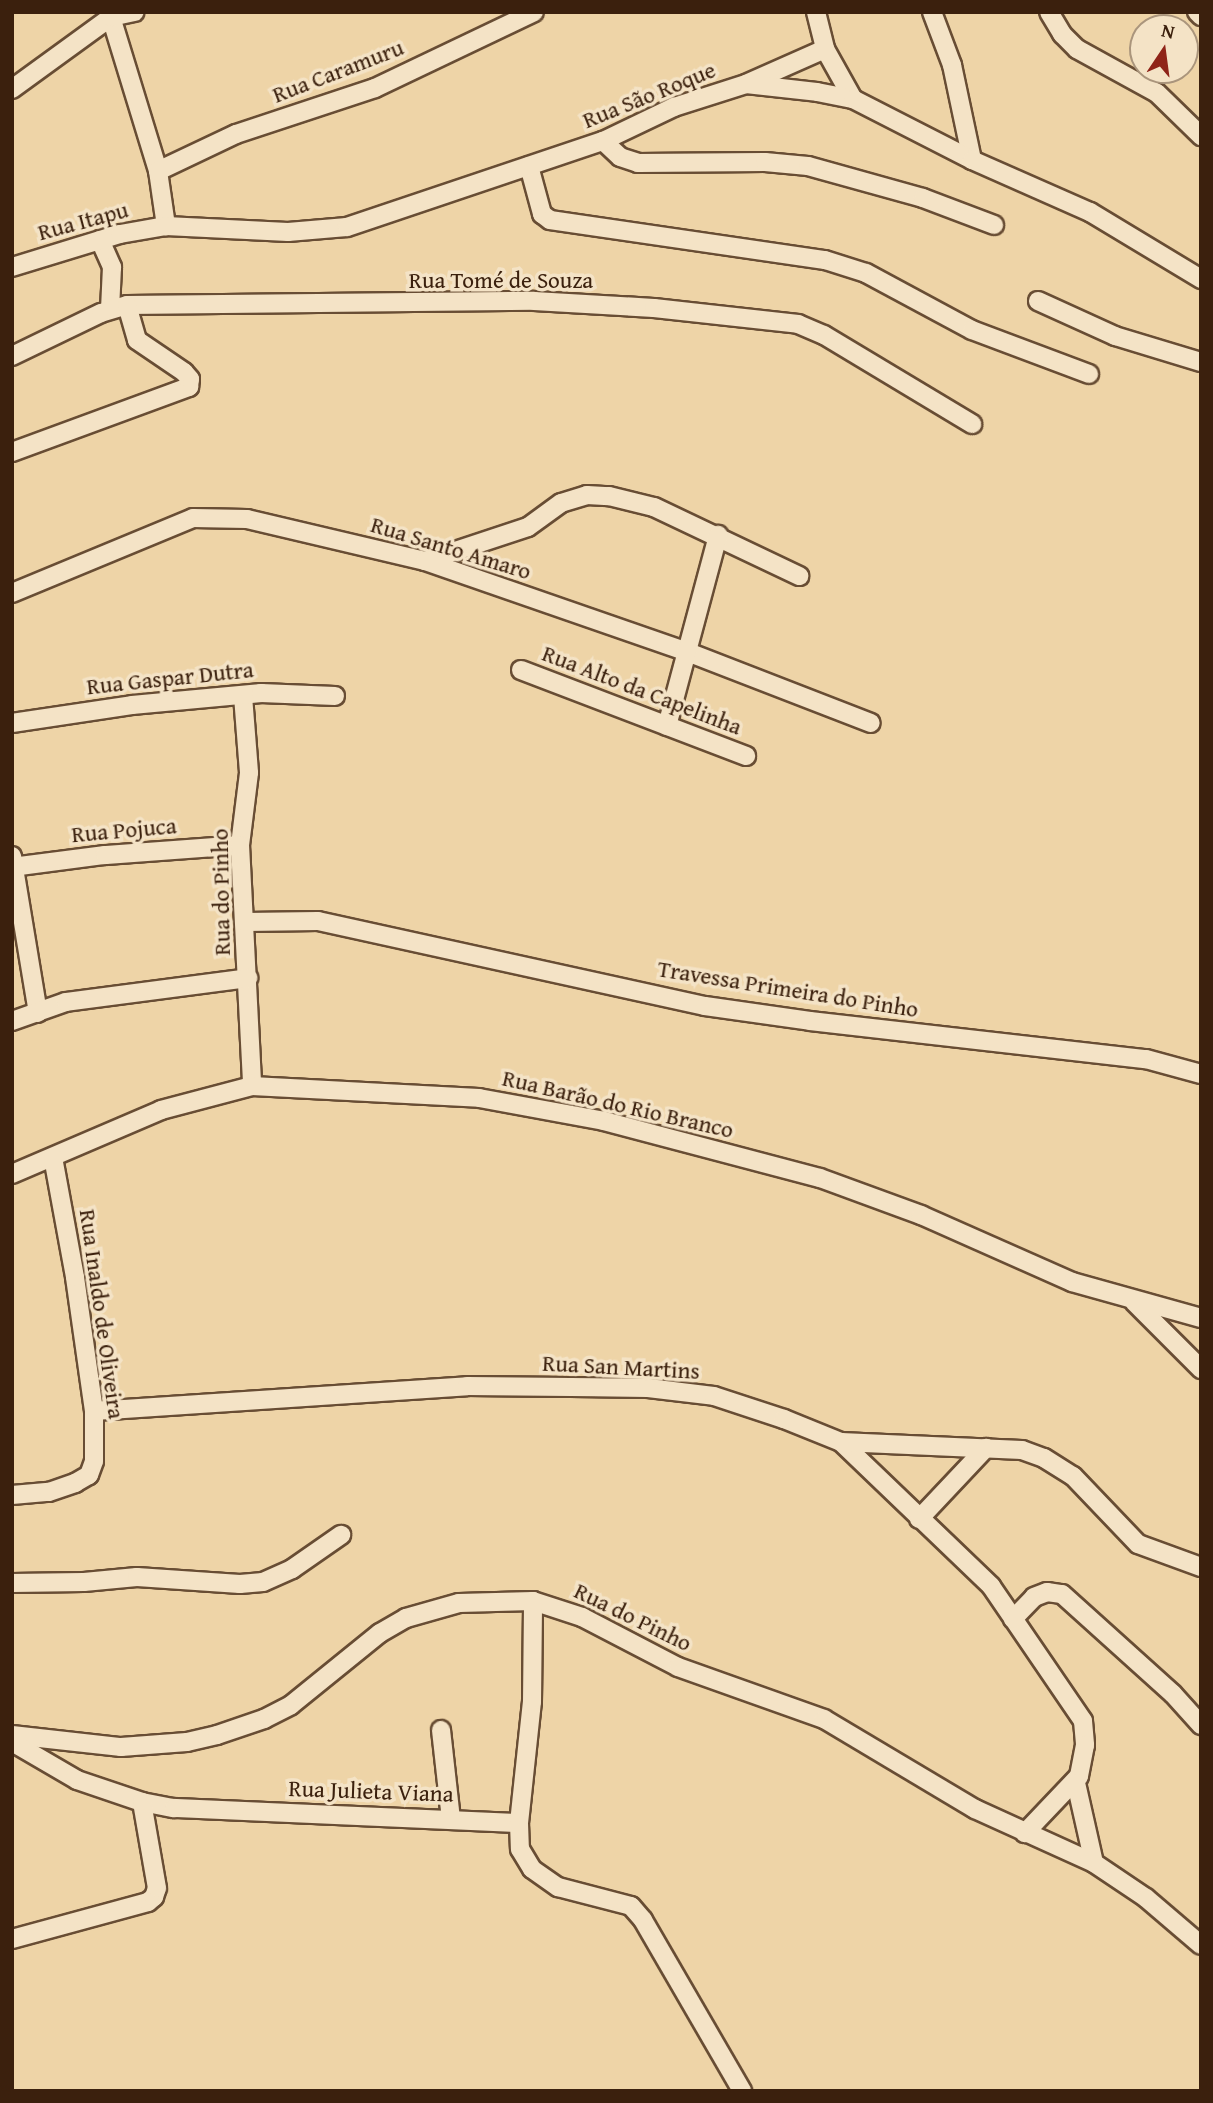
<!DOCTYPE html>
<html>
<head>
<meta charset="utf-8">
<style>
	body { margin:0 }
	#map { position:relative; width:1213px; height:2103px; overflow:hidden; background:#eed4a7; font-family:"Gentium Book Plus",serif }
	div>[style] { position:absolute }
	.roads { filter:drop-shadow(2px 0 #684d34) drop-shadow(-2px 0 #684d34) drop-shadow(0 2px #684d34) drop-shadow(0 -2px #684d34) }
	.street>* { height:18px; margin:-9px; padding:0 9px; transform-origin:9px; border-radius:9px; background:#f4e3c6 }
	span { translate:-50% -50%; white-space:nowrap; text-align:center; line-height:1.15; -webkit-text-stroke:7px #f4e3c6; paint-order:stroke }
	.street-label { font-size:23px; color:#3b200d }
	.frame { position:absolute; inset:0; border:14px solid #3b200d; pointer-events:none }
	.north { position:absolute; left:1129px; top:14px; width:70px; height:70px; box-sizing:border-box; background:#f4e3c6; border:2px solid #aa957c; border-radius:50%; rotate:13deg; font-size:19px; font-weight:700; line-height:28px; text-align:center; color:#3b200d }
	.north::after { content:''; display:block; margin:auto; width:24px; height:32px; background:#8f2418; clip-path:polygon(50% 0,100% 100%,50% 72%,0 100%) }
</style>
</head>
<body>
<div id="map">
	<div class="roads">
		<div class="street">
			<div style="left:816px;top:12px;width:38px;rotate:76deg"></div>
			<div style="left:825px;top:49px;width:57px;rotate:60.8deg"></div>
			<div style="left:932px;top:12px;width:57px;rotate:69.3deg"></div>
			<div style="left:952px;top:65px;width:97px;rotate:78.1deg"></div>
			<div style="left:1049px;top:12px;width:26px;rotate:59deg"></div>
			<div style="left:1062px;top:34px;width:21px;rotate:45deg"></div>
			<div style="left:1077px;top:49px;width:91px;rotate:28.8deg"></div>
			<div style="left:1157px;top:93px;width:62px;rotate:44.3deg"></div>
			<div style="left:1197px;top:12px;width:6px;rotate:45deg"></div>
			<div style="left:111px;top:17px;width:161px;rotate:73deg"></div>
			<div style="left:158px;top:171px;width:56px;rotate:81.7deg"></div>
			<div style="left:748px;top:83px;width:84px;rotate:-23.8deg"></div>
			<div style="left:12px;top:89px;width:122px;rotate:-36deg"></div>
			<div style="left:111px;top:17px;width:24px;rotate:-12deg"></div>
			<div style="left:603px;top:141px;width:23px;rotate:43deg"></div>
			<div style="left:620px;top:157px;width:19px;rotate:18deg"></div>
			<div style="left:638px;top:163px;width:127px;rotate:-0.5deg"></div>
			<div style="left:765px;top:162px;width:43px;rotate:5.3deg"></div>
			<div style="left:808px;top:166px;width:119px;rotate:15.5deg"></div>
			<div style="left:923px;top:198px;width:76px;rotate:20.8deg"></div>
			<div style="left:529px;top:166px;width:50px;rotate:74.8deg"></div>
			<div style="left:542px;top:214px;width:10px;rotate:37deg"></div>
			<div style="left:550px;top:220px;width:278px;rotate:8.3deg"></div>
			<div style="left:825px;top:260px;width:43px;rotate:17.6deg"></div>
			<div style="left:866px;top:273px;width:120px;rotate:28.3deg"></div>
			<div style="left:972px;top:330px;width:125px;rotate:20.6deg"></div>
			<div style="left:158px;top:171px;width:86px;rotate:-25.4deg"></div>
			<div style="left:236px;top:134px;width:146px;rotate:-18.3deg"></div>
			<div style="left:375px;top:88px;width:176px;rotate:-25.5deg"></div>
			<div style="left:100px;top:240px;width:30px;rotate:66deg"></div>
			<div style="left:112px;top:267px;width:42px;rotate:92.7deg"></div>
			<div style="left:12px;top:267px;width:113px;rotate:-17deg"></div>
			<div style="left:120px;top:234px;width:47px;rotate:-9.9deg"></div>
			<div style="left:166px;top:226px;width:122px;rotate:2.8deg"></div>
			<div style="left:288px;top:232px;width:59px;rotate:-4.8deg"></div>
			<div style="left:347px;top:227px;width:270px;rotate:-18.6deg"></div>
			<div style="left:603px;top:141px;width:79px;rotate:-25.6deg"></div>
			<div style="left:674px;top:107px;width:76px;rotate:-17.7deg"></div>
			<div style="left:746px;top:84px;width:71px;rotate:6.4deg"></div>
			<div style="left:817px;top:92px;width:37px;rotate:11deg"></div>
			<div style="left:853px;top:99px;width:134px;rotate:27.1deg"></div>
			<div style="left:972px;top:160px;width:129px;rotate:23.8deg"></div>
			<div style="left:1090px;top:212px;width:130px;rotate:31.1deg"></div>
			<div style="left:1038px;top:301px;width:85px;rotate:24.4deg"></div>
			<div style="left:1115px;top:336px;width:90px;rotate:16.8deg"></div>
			<div style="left:12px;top:356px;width:99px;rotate:-25.8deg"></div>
			<div style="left:101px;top:313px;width:27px;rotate:-17deg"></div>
			<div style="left:127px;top:305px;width:407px;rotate:-0.6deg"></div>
			<div style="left:534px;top:301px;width:120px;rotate:3.3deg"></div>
			<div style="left:654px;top:308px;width:145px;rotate:6.3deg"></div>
			<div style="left:798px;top:324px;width:28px;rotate:23deg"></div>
			<div style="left:824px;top:335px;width:173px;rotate:31deg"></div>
			<div style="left:12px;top:452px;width:189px;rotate:-20.2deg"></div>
			<div style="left:189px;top:387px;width:8px;rotate:-83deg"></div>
			<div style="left:190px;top:379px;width:9px;rotate:-131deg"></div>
			<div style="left:184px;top:372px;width:57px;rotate:-145.8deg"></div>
			<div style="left:137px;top:340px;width:36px;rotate:-106deg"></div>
			<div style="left:425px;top:561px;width:108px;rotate:-18.3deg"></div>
			<div style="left:528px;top:527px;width:41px;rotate:-36deg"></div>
			<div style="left:561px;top:503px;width:27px;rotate:-17deg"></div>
			<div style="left:587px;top:495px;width:22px;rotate:3deg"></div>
			<div style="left:609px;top:496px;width:46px;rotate:13.7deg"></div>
			<div style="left:654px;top:507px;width:161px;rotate:25.4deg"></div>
			<div style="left:12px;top:593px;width:196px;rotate:-22.5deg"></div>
			<div style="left:193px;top:518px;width:54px;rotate:1.1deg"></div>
			<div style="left:247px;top:519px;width:183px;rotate:13.3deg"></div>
			<div style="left:425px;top:561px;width:275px;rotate:19.1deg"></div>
			<div style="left:685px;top:651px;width:199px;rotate:21.2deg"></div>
			<div style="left:521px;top:670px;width:241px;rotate:20.9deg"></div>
			<div style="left:243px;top:696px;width:77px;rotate:85.5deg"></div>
			<div style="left:249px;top:773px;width:73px;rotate:97.1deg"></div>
			<div style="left:240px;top:845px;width:241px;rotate:87.1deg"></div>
			<div style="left:12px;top:723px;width:121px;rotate:-8.5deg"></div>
			<div style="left:132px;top:705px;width:130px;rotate:-5.3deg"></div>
			<div style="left:261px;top:693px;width:74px;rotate:2.3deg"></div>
			<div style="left:667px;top:726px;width:198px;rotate:-75deg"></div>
			<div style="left:12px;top:856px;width:159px;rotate:80.6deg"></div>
			<div style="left:12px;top:867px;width:94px;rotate:-7.4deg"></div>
			<div style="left:105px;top:855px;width:135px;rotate:-4.2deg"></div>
			<div style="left:246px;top:922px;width:72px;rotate:-0.8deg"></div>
			<div style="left:318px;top:921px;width:396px;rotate:12.4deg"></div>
			<div style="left:705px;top:1006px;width:106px;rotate:8.1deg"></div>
			<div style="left:810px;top:1021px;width:338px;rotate:6.5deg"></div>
			<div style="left:1146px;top:1059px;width:57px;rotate:15.3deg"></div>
			<div style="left:12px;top:1021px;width:57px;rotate:-19.4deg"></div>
			<div style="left:66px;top:1002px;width:184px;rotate:-7.5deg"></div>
			<div style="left:12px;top:1174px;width:162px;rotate:-23.2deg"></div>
			<div style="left:161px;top:1110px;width:94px;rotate:-14.8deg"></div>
			<div style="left:252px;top:1086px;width:227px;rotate:3deg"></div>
			<div style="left:479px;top:1098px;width:127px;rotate:10.4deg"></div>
			<div style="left:604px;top:1121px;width:223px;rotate:14.8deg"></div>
			<div style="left:820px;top:1178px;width:108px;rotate:20.1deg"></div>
			<div style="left:921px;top:1215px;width:165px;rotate:23.9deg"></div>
			<div style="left:1072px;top:1282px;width:134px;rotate:15.6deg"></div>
			<div style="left:1134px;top:1302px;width:95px;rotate:45deg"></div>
			<div style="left:94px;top:1411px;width:374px;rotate:-3.8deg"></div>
			<div style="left:467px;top:1386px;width:181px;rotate:0.6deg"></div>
			<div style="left:648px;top:1388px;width:66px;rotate:6.9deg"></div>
			<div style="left:714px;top:1396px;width:74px;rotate:18.2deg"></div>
			<div style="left:784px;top:1419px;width:61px;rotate:22deg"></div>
			<div style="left:841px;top:1442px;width:208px;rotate:43.8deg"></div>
			<div style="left:991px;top:1586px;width:163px;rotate:55.7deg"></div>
			<div style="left:1083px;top:1721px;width:24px;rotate:85deg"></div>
			<div style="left:1085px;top:1745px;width:32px;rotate:101deg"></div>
			<div style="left:1079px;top:1776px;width:79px;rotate:133.5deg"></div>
			<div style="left:841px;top:1442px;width:181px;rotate:2.5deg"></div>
			<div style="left:1022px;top:1450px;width:23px;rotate:20deg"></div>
			<div style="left:1044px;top:1458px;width:34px;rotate:32deg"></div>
			<div style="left:1073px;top:1476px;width:94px;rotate:46.3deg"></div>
			<div style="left:1138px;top:1544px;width:67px;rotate:20.1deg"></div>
			<div style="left:12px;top:1495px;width:37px;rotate:-5deg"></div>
			<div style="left:49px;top:1492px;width:28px;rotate:-19deg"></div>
			<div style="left:75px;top:1483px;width:16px;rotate:-30deg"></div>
			<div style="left:89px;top:1475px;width:15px;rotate:-70deg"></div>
			<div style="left:94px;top:1461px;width:50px;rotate:-90deg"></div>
			<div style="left:94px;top:1411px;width:135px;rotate:-98.1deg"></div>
			<div style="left:75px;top:1277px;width:122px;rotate:-100.4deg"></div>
			<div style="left:919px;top:1519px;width:98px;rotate:-46.7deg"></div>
			<div style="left:12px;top:1583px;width:72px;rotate:-0.8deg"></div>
			<div style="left:84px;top:1582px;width:53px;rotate:-5.4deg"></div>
			<div style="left:137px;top:1577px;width:103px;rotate:3.9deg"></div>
			<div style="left:240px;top:1584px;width:23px;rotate:-5deg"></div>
			<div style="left:263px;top:1582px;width:32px;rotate:-24deg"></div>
			<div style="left:292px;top:1569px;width:60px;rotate:-34.8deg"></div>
			<div style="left:1013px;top:1619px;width:30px;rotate:-46deg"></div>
			<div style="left:1034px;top:1597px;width:14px;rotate:-21deg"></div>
			<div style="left:1047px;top:1592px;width:15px;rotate:8deg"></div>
			<div style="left:1062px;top:1594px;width:149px;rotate:42deg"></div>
			<div style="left:1173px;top:1694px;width:42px;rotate:47.9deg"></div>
			<div style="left:441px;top:1730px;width:90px;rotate:83.6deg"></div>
			<div style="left:12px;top:1735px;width:110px;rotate:6.3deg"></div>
			<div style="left:121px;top:1747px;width:66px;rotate:-4.3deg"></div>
			<div style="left:187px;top:1742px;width:31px;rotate:-13deg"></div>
			<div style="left:217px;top:1735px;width:50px;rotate:-18.8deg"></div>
			<div style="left:264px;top:1719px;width:30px;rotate:-27deg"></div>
			<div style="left:291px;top:1705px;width:114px;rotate:-39deg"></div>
			<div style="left:380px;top:1633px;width:30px;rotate:-30deg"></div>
			<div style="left:406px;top:1618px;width:55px;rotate:-15.8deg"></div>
			<div style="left:459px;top:1603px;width:74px;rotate:-1.5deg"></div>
			<div style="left:533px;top:1601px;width:52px;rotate:18.1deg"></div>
			<div style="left:582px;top:1617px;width:108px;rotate:27.5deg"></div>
			<div style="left:678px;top:1667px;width:155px;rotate:19.6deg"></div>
			<div style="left:824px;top:1719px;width:176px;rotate:30.8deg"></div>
			<div style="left:975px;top:1809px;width:131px;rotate:24.4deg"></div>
			<div style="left:1094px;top:1863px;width:63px;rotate:33.9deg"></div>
			<div style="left:1146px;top:1898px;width:72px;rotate:40.5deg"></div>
			<div style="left:12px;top:1742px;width:75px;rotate:30.3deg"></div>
			<div style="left:77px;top:1780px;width:69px;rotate:18.7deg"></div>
			<div style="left:142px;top:1802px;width:33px;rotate:11deg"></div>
			<div style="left:174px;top:1808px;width:345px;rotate:2.5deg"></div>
			<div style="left:519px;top:1823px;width:122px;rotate:-83.9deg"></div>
			<div style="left:532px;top:1702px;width:101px;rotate:-89.4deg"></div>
			<div style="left:1076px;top:1783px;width:82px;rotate:77.3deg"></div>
			<div style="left:519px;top:1823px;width:26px;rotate:88deg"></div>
			<div style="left:520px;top:1849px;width:23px;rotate:59deg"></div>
			<div style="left:532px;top:1869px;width:32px;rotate:35deg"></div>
			<div style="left:558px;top:1887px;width:75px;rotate:14.6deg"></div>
			<div style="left:631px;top:1906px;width:18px;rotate:49deg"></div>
			<div style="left:643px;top:1920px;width:198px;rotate:59.9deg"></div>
			<div style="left:12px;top:1939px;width:141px;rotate:-15.2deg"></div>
			<div style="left:148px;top:1902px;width:8px;rotate:-40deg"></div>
			<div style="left:154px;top:1897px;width:9px;rotate:-72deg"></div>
			<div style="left:157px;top:1888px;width:87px;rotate:-99.9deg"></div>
		</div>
	</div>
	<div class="street-label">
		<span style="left:338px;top:71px;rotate:-21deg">Rua Caramuru</span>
		<span style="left:649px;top:95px;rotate:-22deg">Rua São Roque</span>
		<span style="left:83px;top:221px;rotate:-15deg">Rua Itapu</span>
		<span style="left:501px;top:280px">Rua Tomé de Souza</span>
		<span style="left:451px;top:548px;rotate:17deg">Rua Santo Amaro</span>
		<span style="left:170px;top:678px;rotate:-6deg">Rua Gaspar Dutra</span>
		<span style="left:642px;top:690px;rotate:21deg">Rua Alto da Capelinha</span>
		<span style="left:124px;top:830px;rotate:-5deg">Rua Pojuca</span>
		<span style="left:221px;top:892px;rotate:-91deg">Rua do Pinho</span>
		<span style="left:788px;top:989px;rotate:9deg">Travessa Primeira do Pinho</span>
		<span style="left:618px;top:1104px;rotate:13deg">Rua Barão do Rio Branco</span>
		<span style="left:102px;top:1314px;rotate:82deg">Rua Inaldo de Oliveira</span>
		<span style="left:621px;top:1367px;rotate:3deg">Rua San Martins</span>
		<span style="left:633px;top:1617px;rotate:26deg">Rua do Pinho</span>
		<span style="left:371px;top:1791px;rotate:2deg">Rua Julieta Viana</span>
	</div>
	<div class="frame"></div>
	<div class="north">N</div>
</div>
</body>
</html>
